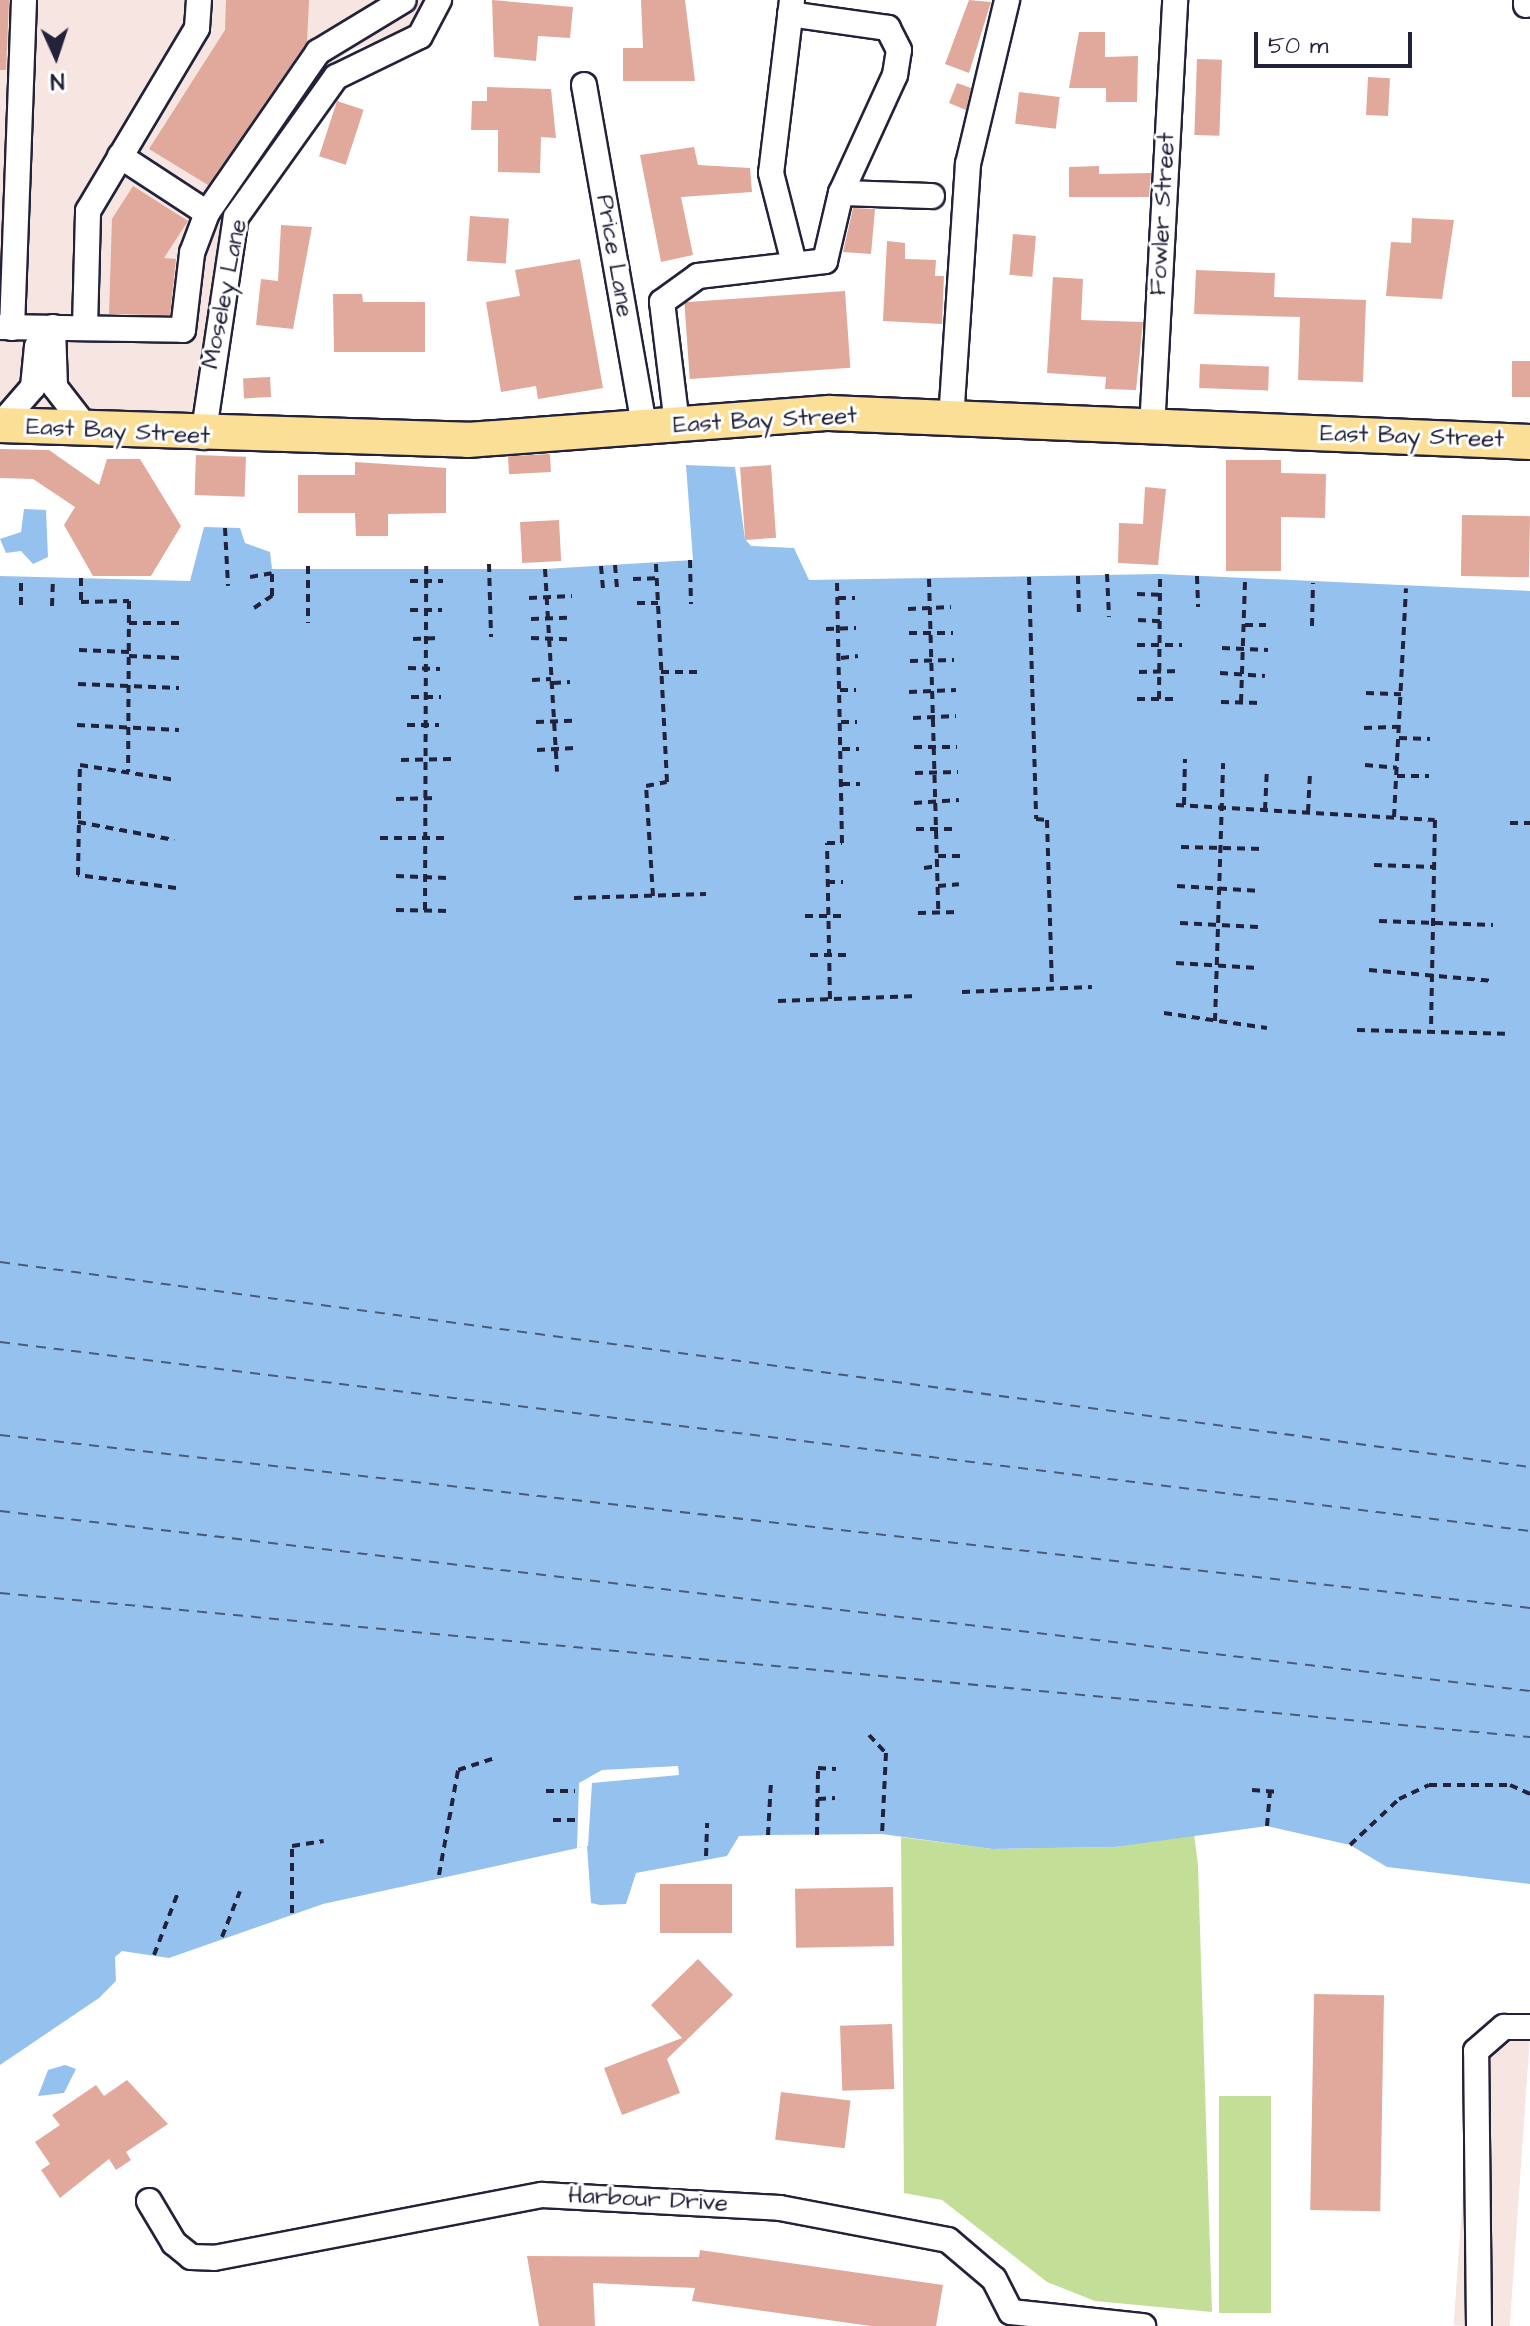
<!DOCTYPE html>
<html>
<head>
<meta charset="utf-8">
<style>
	body { margin:0 }
	#map { position:relative; width:1530px; height:2326px; overflow:hidden; background:#fff; font-family:"Architects Daughter",sans-serif }
	div>[style] { position:absolute }
	.built>* { inset:0; background:#f6e5e1; transform-origin:0 0 }
	.green>* { inset:0; background:#c3df97; transform-origin:0 0 }
	.water>* { inset:0; background:#95c1ee }
	.pier>* { inset:0; background:#fff }
	.ferry>* { height:2px; margin-top:-1px; transform-origin:0; background:repeating-linear-gradient(90deg,#4a5a7a 0 10px,transparent 0 18px) }
	.building>* { inset:0; background:#e1a89c; transform-origin:0 0 }
	.path>* { height:4px; margin-top:-2px; transform-origin:0; background:repeating-linear-gradient(90deg,#22223b 0 8px,transparent 0 14px) }
	.roads { filter:drop-shadow(2px 0 #22223b) drop-shadow(-2px 0 #22223b) drop-shadow(0 2px #22223b) drop-shadow(0 -2px #22223b) }
	.minor>* { height:24px; margin:-12px; padding:0 12px; transform-origin:12px; border-radius:12px; background:#fff }
	.highway>* { height:34px; margin:-17px; padding:0 17px; transform-origin:17px; border-radius:17px; background:#fbdf96 }
	span { translate:-50% -50%; white-space:nowrap; text-align:center; line-height:1.15; -webkit-text-stroke:6px #fff; paint-order:stroke }
	.street-label { font-size:24px; color:#22223b }
	.north { position:absolute; left:16px; top:16px; width:80px; height:80px; -webkit-text-stroke:6px #fff; paint-order:stroke; rotate:177deg; font-size:22px; font-weight:700; line-height:32px; text-align:center; color:#22223b }
	.north::after { content:''; display:block; margin:auto; width:28px; height:36px; background:#22223b; clip-path:polygon(50% 0,100% 100%,50% 72%,0 100%) }
	.scale { position:absolute; left:1254px; top:32px; width:158px; height:36px; box-sizing:border-box; border:4px solid #22223b; border-top:0; padding-left:10px; font-size:24px; line-height:28px; white-space:nowrap; color:#22223b; -webkit-text-stroke:6px #fff; paint-order:stroke }
</style>
</head>
<body>
<div id="map">
	<div class="built">
		<div style="clip-path:polygon(0 0,427px 0,424px 13px,400px 34px,351px 50px,322px 72px,226px 217px,194px 421px,0 413px)"></div>
		<div style="left:1474px;top:2034px;width:56px;height:292px;rotate:4deg"></div>
	</div>
	<div class="green">
		<div style="clip-path:polygon(1194px 1833px,1198px 1865px,1212px 2312px,1095px 2301px,1047px 2282px,942px 2200px,904px 2193px,901px 1837px,992px 1849px,1115px 1847px)"></div>
		<div style="left:1219px;top:2096px;width:52px;height:217px"></div>
	</div>
	<div class="water">
		<div style="clip-path:polygon(686px 465px,735px 467px,745px 539px,751px 546px,794px 548px,809px 580px,1160px 574px,1530px 591px,1530px 1884px,1387px 1867px,1350px 1845px,1267px 1826px,1115px 1847px,992px 1849px,882px 1834px,768px 1835px,739px 1836px,727px 1856px,636px 1873px,626px 1904px,600px 1905px,591px 1903px,587px 1846px,323px 1904px,169px 1958px,122px 1951px,115px 1957px,116px 1981px,99px 1998px,0 2065px,0 576px,190px 581px,204px 527px,240px 528px,245px 543px,270px 552px,272px 569px,545px 569px,693px 560px)"></div>
		<div style="clip-path:polygon(24px 509px,46px 510px,48px 557px,33px 564px,21px 551px,6px 553px,0 539px,21px 532px)"></div>
		<div style="clip-path:polygon(65px 2065px,76px 2069px,64px 2093px,38px 2096px,48px 2070px)"></div>
	</div>
	<div class="pier">
		<div style="clip-path:polygon(678px 1766px,679px 1775px,592px 1783px,588px 1846px,577px 1848px,579px 1783px,602px 1770px)"></div>
	</div>
	<div class="ferry">
		<div style="left:0;top:1262px;width:1544px;rotate:7.63deg"></div>
		<div style="left:0;top:1342px;width:1542px;rotate:7.04deg"></div>
		<div style="left:0;top:1435px;width:1540px;rotate:6.45deg"></div>
		<div style="left:0;top:1511px;width:1541px;rotate:6.71deg"></div>
		<div style="left:0;top:1593px;width:1537px;rotate:5.38deg"></div>
	</div>
	<div class="building">
		<div style="clip-path:polygon(0 0,9px 0,6px 70px,0 70px)"></div>
		<div style="clip-path:polygon(226px 0,309px 0,307px 42px,208px 185px,149px 149px,225px 30px)"></div>
		<div style="clip-path:polygon(492px 0,573px 7px,570px 38px,538px 36px,536px 61px,494px 57px)"></div>
		<div style="clip-path:polygon(641px 0,685px 0,695px 81px,623px 81px,623px 48px,643px 48px)"></div>
		<div style="clip-path:polygon(969px 0,991px 2px,969px 73px,945px 64px)"></div>
		<div style="clip-path:polygon(1079px 32px,1105px 32px,1105px 57px,1138px 56px,1137px 102px,1106px 102px,1106px 88px,1069px 88px)"></div>
		<div style="left:1197px;top:59px;width:25px;height:76px;rotate:2deg"></div>
		<div style="left:1368px;top:77px;width:22px;height:38px;rotate:3deg"></div>
		<div style="clip-path:polygon(957px 83px,971px 88px,966px 110px,949px 103px)"></div>
		<div style="clip-path:polygon(487px 87px,551px 89px,556px 138px,541px 137px,540px 173px,498px 172px,498px 130px,471px 130px,472px 101px,487px 101px)"></div>
		<div style="left:1019px;top:92px;width:41px;height:32px;rotate:7deg"></div>
		<div style="left:337px;top:101px;width:28px;height:58px;rotate:18deg"></div>
		<div style="clip-path:polygon(694px 147px,698px 165px,750px 168px,752px 192px,681px 197px,693px 255px,661px 262px,640px 155px)"></div>
		<div style="clip-path:polygon(1099px 166px,1099px 174px,1151px 173px,1149px 197px,1069px 197px,1069px 167px)"></div>
		<div style="clip-path:polygon(133px 186px,188px 221px,164px 258px,176px 259px,170px 315px,109px 314px,112px 219px)"></div>
		<div style="clip-path:polygon(853px 208px,875px 209px,871px 254px,843px 252px)"></div>
		<div style="left:470px;top:216px;width:39px;height:45px;rotate:4deg"></div>
		<div style="clip-path:polygon(1412px 218px,1454px 220px,1442px 299px,1386px 296px,1391px 242px,1411px 243px)"></div>
		<div style="clip-path:polygon(281px 225px,312px 227px,293px 329px,256px 325px,261px 279px,278px 281px)"></div>
		<div style="left:1013px;top:234px;width:23px;height:41px;rotate:5deg"></div>
		<div style="clip-path:polygon(887px 241px,905px 243px,905px 259px,936px 260px,935px 276px,944px 276px,942px 324px,883px 321px)"></div>
		<div style="clip-path:polygon(580px 259px,603px 388px,538px 399px,536px 386px,501px 392px,486px 302px,520px 296px,515px 270px)"></div>
		<div style="clip-path:polygon(1196px 270px,1275px 273px,1274px 297px,1366px 300px,1363px 382px,1298px 380px,1300px 317px,1194px 314px)"></div>
		<div style="clip-path:polygon(1053px 277px,1083px 279px,1081px 320px,1143px 322px,1136px 390px,1105px 389px,1106px 377px,1047px 373px)"></div>
		<div style="left:845px;top:291px;width:77px;height:161px;rotate:86deg"></div>
		<div style="clip-path:polygon(333px 294px,362px 294px,363px 302px,425px 302px,425px 352px,334px 352px)"></div>
		<div style="left:1512px;top:361px;width:18px;height:36px"></div>
		<div style="left:1200px;top:364px;width:69px;height:24px;rotate:2deg"></div>
		<div style="left:270px;top:377px;width:20px;height:27px;rotate:87deg"></div>
		<div style="clip-path:polygon(0 449px,49px 450px,99px 485px,107px 459px,140px 459px,181px 526px,151px 576px,93px 576px,64px 525px,75px 507px,33px 479px,0 478px)"></div>
		<div style="left:550px;top:454px;width:18px;height:42px;rotate:87deg"></div>
		<div style="left:196px;top:455px;width:50px;height:40px;rotate:2deg"></div>
		<div style="clip-path:polygon(1226px 460px,1281px 460px,1281px 473px,1326px 474px,1325px 518px,1281px 517px,1281px 571px,1226px 571px)"></div>
		<div style="clip-path:polygon(355px 462px,446px 468px,446px 513px,388px 514px,388px 536px,356px 536px,355px 513px,298px 513px,298px 475px,355px 475px)"></div>
		<div style="left:771px;top:465px;width:73px;height:31px;rotate:86deg"></div>
		<div style="clip-path:polygon(1145px 487px,1166px 489px,1158px 565px,1118px 563px,1119px 523px,1143px 524px)"></div>
		<div style="left:1462px;top:515px;width:68px;height:61px;rotate:1deg"></div>
		<div style="left:559px;top:520px;width:41px;height:39px;rotate:87deg"></div>
		<div style="left:660px;top:1884px;width:72px;height:49px"></div>
		<div style="left:893px;top:1887px;width:59px;height:98px;rotate:89deg"></div>
		<div style="clip-path:polygon(698px 1959px,733px 1995px,667px 2059px,680px 2093px,622px 2115px,604px 2068px,682px 2038px,651px 2005px)"></div>
		<div style="left:1314px;top:1994px;width:70px;height:216px;rotate:1deg"></div>
		<div style="left:892px;top:2024px;width:65px;height:52px;rotate:88deg"></div>
		<div style="clip-path:polygon(127px 2080px,168px 2124px,126px 2152px,131px 2160px,116px 2170px,109px 2159px,60px 2198px,41px 2170px,50px 2164px,35px 2142px,60px 2125px,52px 2115px,96px 2085px,104px 2096px)"></div>
		<div style="left:781px;top:2092px;width:70px;height:48px;rotate:7deg"></div>
		<div style="clip-path:polygon(700px 2250px,943px 2285px,936px 2326px,871px 2326px,692px 2301px,695px 2288px,593px 2283px,595px 2326px,539px 2326px,527px 2256px,699px 2257px)"></div>
	</div>
	<div class="path">
		<div style="left:225px;top:528px;width:58px;rotate:87deg"></div>
		<div style="left:690px;top:560px;width:44px;rotate:88.7deg"></div>
		<div style="left:489px;top:564px;width:73px;rotate:88.4deg"></div>
		<div style="left:615px;top:565px;width:25px;rotate:85deg"></div>
		<div style="left:308px;top:566px;width:57px;rotate:90deg"></div>
		<div style="left:601px;top:566px;width:24px;rotate:85deg"></div>
		<div style="left:545px;top:569px;width:203px;rotate:86.6deg"></div>
		<div style="left:1107px;top:574px;width:43px;rotate:87.3deg"></div>
		<div style="left:1078px;top:576px;width:40px;rotate:88.6deg"></div>
		<div style="left:1197px;top:576px;width:31px;rotate:88deg"></div>
		<div style="left:250px;top:577px;width:22px;rotate:-10deg"></div>
		<div style="left:1029px;top:577px;width:242px;rotate:88.3deg"></div>
		<div style="left:1036px;top:819px;width:11px;rotate:5deg"></div>
		<div style="left:1047px;top:820px;width:168px;rotate:88.3deg"></div>
		<div style="left:81px;top:578px;width:24px;rotate:90deg"></div>
		<div style="left:81px;top:602px;width:48px;rotate:-1.2deg"></div>
		<div style="left:129px;top:601px;width:171px;rotate:90.3deg"></div>
		<div style="left:633px;top:579px;width:24px;rotate:-2deg"></div>
		<div style="left:929px;top:579px;width:332px;rotate:88.4deg"></div>
		<div style="left:410px;top:581px;width:33px"></div>
		<div style="left:1137px;top:594px;width:23px;rotate:2deg"></div>
		<div style="left:529px;top:598px;width:43px;rotate:-2.7deg"></div>
		<div style="left:838px;top:598px;width:17px"></div>
		<div style="left:637px;top:603px;width:21px"></div>
		<div style="left:21px;top:605px;width:28px;rotate:-90deg"></div>
		<div style="left:52px;top:606px;width:28px;rotate:-88deg"></div>
		<div style="left:254px;top:608px;width:22px;rotate:-34deg"></div>
		<div style="left:272px;top:596px;width:27px;rotate:-90deg"></div>
		<div style="left:908px;top:609px;width:43px;rotate:-2.7deg"></div>
		<div style="left:410px;top:610px;width:32px"></div>
		<div style="left:531px;top:619px;width:37px;rotate:-2deg"></div>
		<div style="left:1138px;top:620px;width:22px;rotate:3deg"></div>
		<div style="left:129px;top:623px;width:51px"></div>
		<div style="left:1245px;top:625px;width:21px"></div>
		<div style="left:1312px;top:626px;width:43px;rotate:-88.7deg"></div>
		<div style="left:826px;top:629px;width:30px;rotate:-2deg"></div>
		<div style="left:909px;top:633px;width:44px"></div>
		<div style="left:531px;top:638px;width:37px;rotate:2deg"></div>
		<div style="left:413px;top:639px;width:27px;rotate:-2deg"></div>
		<div style="left:1137px;top:645px;width:45px"></div>
		<div style="left:1222px;top:648px;width:46px;rotate:2.5deg"></div>
		<div style="left:79px;top:650px;width:50px;rotate:2.3deg"></div>
		<div style="left:129px;top:656px;width:51px;rotate:2.2deg"></div>
		<div style="left:841px;top:658px;width:17px;rotate:-7deg"></div>
		<div style="left:910px;top:661px;width:44px;rotate:-1.3deg"></div>
		<div style="left:408px;top:668px;width:32px;rotate:2deg"></div>
		<div style="left:661px;top:672px;width:41px"></div>
		<div style="left:1139px;top:672px;width:42px;rotate:-1.4deg"></div>
		<div style="left:1220px;top:673px;width:45px;rotate:3.8deg"></div>
		<div style="left:532px;top:680px;width:19px;rotate:-3deg"></div>
		<div style="left:553px;top:683px;width:17px;rotate:-3deg"></div>
		<div style="left:78px;top:684px;width:101px;rotate:2.3deg"></div>
		<div style="left:840px;top:690px;width:16px"></div>
		<div style="left:909px;top:692px;width:47px;rotate:-2.4deg"></div>
		<div style="left:1366px;top:693px;width:35px;rotate:2deg"></div>
		<div style="left:411px;top:697px;width:30px"></div>
		<div style="left:1137px;top:699px;width:42px"></div>
		<div style="left:1159px;top:699px;width:125px;rotate:-89.5deg"></div>
		<div style="left:1221px;top:702px;width:41px;rotate:1.4deg"></div>
		<div style="left:1241px;top:702px;width:123px;rotate:-88.1deg"></div>
		<div style="left:913px;top:718px;width:43px;rotate:-2.7deg"></div>
		<div style="left:536px;top:722px;width:36px;rotate:-2deg"></div>
		<div style="left:841px;top:722px;width:16px"></div>
		<div style="left:77px;top:725px;width:102px;rotate:2.8deg"></div>
		<div style="left:407px;top:725px;width:32px"></div>
		<div style="left:1364px;top:728px;width:35px;rotate:-2deg"></div>
		<div style="left:1399px;top:738px;width:31px;rotate:2deg"></div>
		<div style="left:914px;top:747px;width:43px"></div>
		<div style="left:842px;top:749px;width:17px"></div>
		<div style="left:537px;top:750px;width:38px;rotate:-3deg"></div>
		<div style="left:401px;top:760px;width:50px;rotate:-1.1deg"></div>
		<div style="left:1365px;top:765px;width:32px;rotate:5deg"></div>
		<div style="left:915px;top:773px;width:43px;rotate:-1.3deg"></div>
		<div style="left:1397px;top:776px;width:32px"></div>
		<div style="left:842px;top:784px;width:18px"></div>
		<div style="left:396px;top:799px;width:42px;rotate:-1.4deg"></div>
		<div style="left:914px;top:803px;width:45px;rotate:-3.8deg"></div>
		<div style="left:1176px;top:805px;width:259px;rotate:3.3deg"></div>
		<div style="left:1435px;top:820px;width:212px;rotate:91.1deg"></div>
		<div style="left:1184px;top:805px;width:46px;rotate:-88.8deg"></div>
		<div style="left:1265px;top:810px;width:42px;rotate:-87.3deg"></div>
		<div style="left:1308px;top:812px;width:40px;rotate:-87.1deg"></div>
		<div style="left:1394px;top:817px;width:229px;rotate:-87deg"></div>
		<div style="left:78px;top:822px;width:98px;rotate:10.6deg"></div>
		<div style="left:1510px;top:823px;width:20px"></div>
		<div style="left:916px;top:829px;width:42px"></div>
		<div style="left:380px;top:838px;width:66px"></div>
		<div style="left:1181px;top:847px;width:84px;rotate:1.4deg"></div>
		<div style="left:938px;top:856px;width:22px"></div>
		<div style="left:1374px;top:865px;width:60px;rotate:1.9deg"></div>
		<div style="left:924px;top:868px;width:14px;rotate:-8deg"></div>
		<div style="left:396px;top:876px;width:51px;rotate:2.2deg"></div>
		<div style="left:827px;top:882px;width:16px"></div>
		<div style="left:938px;top:886px;width:21px;rotate:-5deg"></div>
		<div style="left:1177px;top:886px;width:84px;rotate:3.4deg"></div>
		<div style="left:176px;top:888px;width:99px;rotate:-172.4deg"></div>
		<div style="left:78px;top:875px;width:110px;rotate:-89deg"></div>
		<div style="left:80px;top:765px;width:97px;rotate:8.9deg"></div>
		<div style="left:653px;top:896px;width:110px;rotate:-93.6deg"></div>
		<div style="left:646px;top:786px;width:21px;rotate:-11deg"></div>
		<div style="left:667px;top:782px;width:220px;rotate:-92.9deg"></div>
		<div style="left:574px;top:898px;width:132px;rotate:-1.7deg"></div>
		<div style="left:396px;top:910px;width:54px;rotate:1.1deg"></div>
		<div style="left:425px;top:910px;width:345px;rotate:-89.8deg"></div>
		<div style="left:918px;top:913px;width:41px;rotate:-1.4deg"></div>
		<div style="left:805px;top:916px;width:40px"></div>
		<div style="left:1379px;top:921px;width:114px;rotate:2deg"></div>
		<div style="left:1180px;top:923px;width:78px;rotate:2.9deg"></div>
		<div style="left:810px;top:955px;width:36px"></div>
		<div style="left:1176px;top:963px;width:82px;rotate:3.5deg"></div>
		<div style="left:1369px;top:970px;width:125px;rotate:5deg"></div>
		<div style="left:962px;top:992px;width:130px;rotate:-2.2deg"></div>
		<div style="left:830px;top:999px;width:156px;rotate:-91.1deg"></div>
		<div style="left:827px;top:843px;width:15px"></div>
		<div style="left:842px;top:843px;width:262px;rotate:-91.1deg"></div>
		<div style="left:778px;top:1001px;width:140px;rotate:-2deg"></div>
		<div style="left:1164px;top:1013px;width:104px;rotate:8.3deg"></div>
		<div style="left:1215px;top:1021px;width:258px;rotate:-88.2deg"></div>
		<div style="left:1357px;top:1030px;width:148px;rotate:1.5deg"></div>
		<div style="left:869px;top:1735px;width:25px;rotate:47deg"></div>
		<div style="left:886px;top:1753px;width:81px;rotate:92.8deg"></div>
		<div style="left:1252px;top:1790px;width:27px;rotate:4deg"></div>
		<div style="left:546px;top:1791px;width:29px"></div>
		<div style="left:818px;top:1799px;width:17px;rotate:-3deg"></div>
		<div style="left:553px;top:1820px;width:23px"></div>
		<div style="left:1267px;top:1826px;width:35px;rotate:-85deg"></div>
		<div style="left:768px;top:1835px;width:53px;rotate:-86.8deg"></div>
		<div style="left:817px;top:1835px;width:67px;rotate:-89.1deg"></div>
		<div style="left:818px;top:1768px;width:18px;rotate:3deg"></div>
		<div style="left:1350px;top:1845px;width:67px;rotate:-43.2deg"></div>
		<div style="left:1399px;top:1799px;width:33px;rotate:-25deg"></div>
		<div style="left:1429px;top:1785px;width:81px"></div>
		<div style="left:1510px;top:1785px;width:22px;rotate:24deg"></div>
		<div style="left:706px;top:1856px;width:33px;rotate:-88deg"></div>
		<div style="left:439px;top:1875px;width:107px;rotate:-79.7deg"></div>
		<div style="left:458px;top:1770px;width:36px;rotate:-18deg"></div>
		<div style="left:292px;top:1913px;width:67px;rotate:-90deg"></div>
		<div style="left:292px;top:1846px;width:32px;rotate:-9deg"></div>
		<div style="left:222px;top:1937px;width:49px;rotate:-68.6deg"></div>
		<div style="left:154px;top:1955px;width:70px;rotate:-69deg"></div>
	</div>
	<div class="roads">
		<div class="minor">
			<div style="left:792px;top:0;width:174px;rotate:96.9deg"></div>
			<div style="left:771px;top:173px;width:93px;rotate:75.7deg"></div>
			<div style="left:1526px;top:5px;width:5px;rotate:-90deg"></div>
			<div style="left:584px;top:85px;width:347px;rotate:80deg"></div>
			<div style="left:120px;top:156px;width:104px;rotate:33.2deg"></div>
			<div style="left:841px;top:193px;width:91px;rotate:1.9deg"></div>
			<div style="left:0;top:327px;width:183px;rotate:0.9deg"></div>
			<div style="left:183px;top:330px;width:78px;rotate:-83.3deg"></div>
			<div style="left:192px;top:253px;width:43px;rotate:-69.4deg"></div>
			<div style="left:207px;top:213px;width:196px;rotate:-55.4deg"></div>
			<div style="left:318px;top:52px;width:100px;rotate:-31.2deg"></div>
			<div style="left:53px;top:327px;width:60px;rotate:88.1deg"></div>
			<div style="left:55px;top:387px;width:56px;rotate:52.3deg"></div>
			<div style="left:12px;top:328px;width:328px;rotate:-87.9deg"></div>
			<div style="left:85px;top:328px;width:117px;rotate:-88.5deg"></div>
			<div style="left:88px;top:211px;width:213px;rotate:-59.2deg"></div>
			<div style="left:197px;top:28px;width:28px;rotate:-86deg"></div>
			<div style="left:951px;top:420px;width:257px;rotate:-86.2deg"></div>
			<div style="left:968px;top:164px;width:169px;rotate:-76.6deg"></div>
			<div style="left:677px;top:424px;width:123px;rotate:-97deg"></div>
			<div style="left:662px;top:302px;width:44px;rotate:-35.8deg"></div>
			<div style="left:698px;top:276px;width:128px;rotate:-6.7deg"></div>
			<div style="left:825px;top:261px;width:70px;rotate:-76.8deg"></div>
			<div style="left:841px;top:193px;width:130px;rotate:-65.4deg"></div>
			<div style="left:895px;top:75px;width:25px;rotate:-81deg"></div>
			<div style="left:899px;top:50px;width:25px;rotate:-117deg"></div>
			<div style="left:888px;top:28px;width:99px;rotate:-171.9deg"></div>
			<div style="left:0;top:425px;width:50px;rotate:-49deg"></div>
			<div style="left:33px;top:387px;width:41px;rotate:-84.4deg"></div>
			<div style="left:1152px;top:429px;width:430px;rotate:-86.9deg"></div>
			<div style="left:203px;top:437px;width:222px;rotate:-81.5deg"></div>
			<div style="left:236px;top:217px;width:172px;rotate:-54.5deg"></div>
			<div style="left:336px;top:77px;width:93px;rotate:-26deg"></div>
			<div style="left:420px;top:36px;width:41px;rotate:-62.2deg"></div>
			<div style="left:149px;top:2201px;width:49px;rotate:59.2deg"></div>
			<div style="left:174px;top:2243px;width:22px;rotate:39deg"></div>
			<div style="left:191px;top:2257px;width:23px;rotate:2deg"></div>
			<div style="left:214px;top:2258px;width:334px;rotate:-10.9deg"></div>
			<div style="left:542px;top:2195px;width:238px;rotate:3.1deg"></div>
			<div style="left:780px;top:2208px;width:171px;rotate:10.8deg"></div>
			<div style="left:948px;top:2240px;width:60px;rotate:40.3deg"></div>
			<div style="left:994px;top:2279px;width:37px;rotate:63deg"></div>
			<div style="left:1011px;top:2312px;width:133px;rotate:6.1deg"></div>
			<div style="left:1479px;top:2326px;width:275px;rotate:-90.6deg"></div>
			<div style="left:1476px;top:2051px;width:37px;rotate:-41deg"></div>
			<div style="left:1504px;top:2027px;width:26px"></div>
		</div>
		<div class="highway">
			<div style="left:0;top:425px;width:468px;rotate:1.8deg"></div>
			<div style="left:468px;top:440px;width:362px;rotate:-4.3deg"></div>
			<div style="left:829px;top:413px;width:702px;rotate:2.37deg"></div>
		</div>
	</div>
	<div class="street-label">
		<span style="left:1163px;top:214px;rotate:-87deg">Fowler Street</span>
		<span style="left:614px;top:256px;rotate:80deg">Price Lane</span>
		<span style="left:225px;top:294px;rotate:-79deg">Moseley Lane</span>
		<span style="left:765px;top:421px;rotate:-3deg">East Bay Street</span>
		<span style="left:118px;top:432px;rotate:3deg">East Bay Street</span>
		<span style="left:1412px;top:437px;rotate:2deg">East Bay Street</span>
		<span style="left:648px;top:2200px;rotate:3deg">Harbour Drive</span>
	</div>
	<div class="north">N</div>
	<div class="scale">50 m</div>
</div>
</body>
</html>
